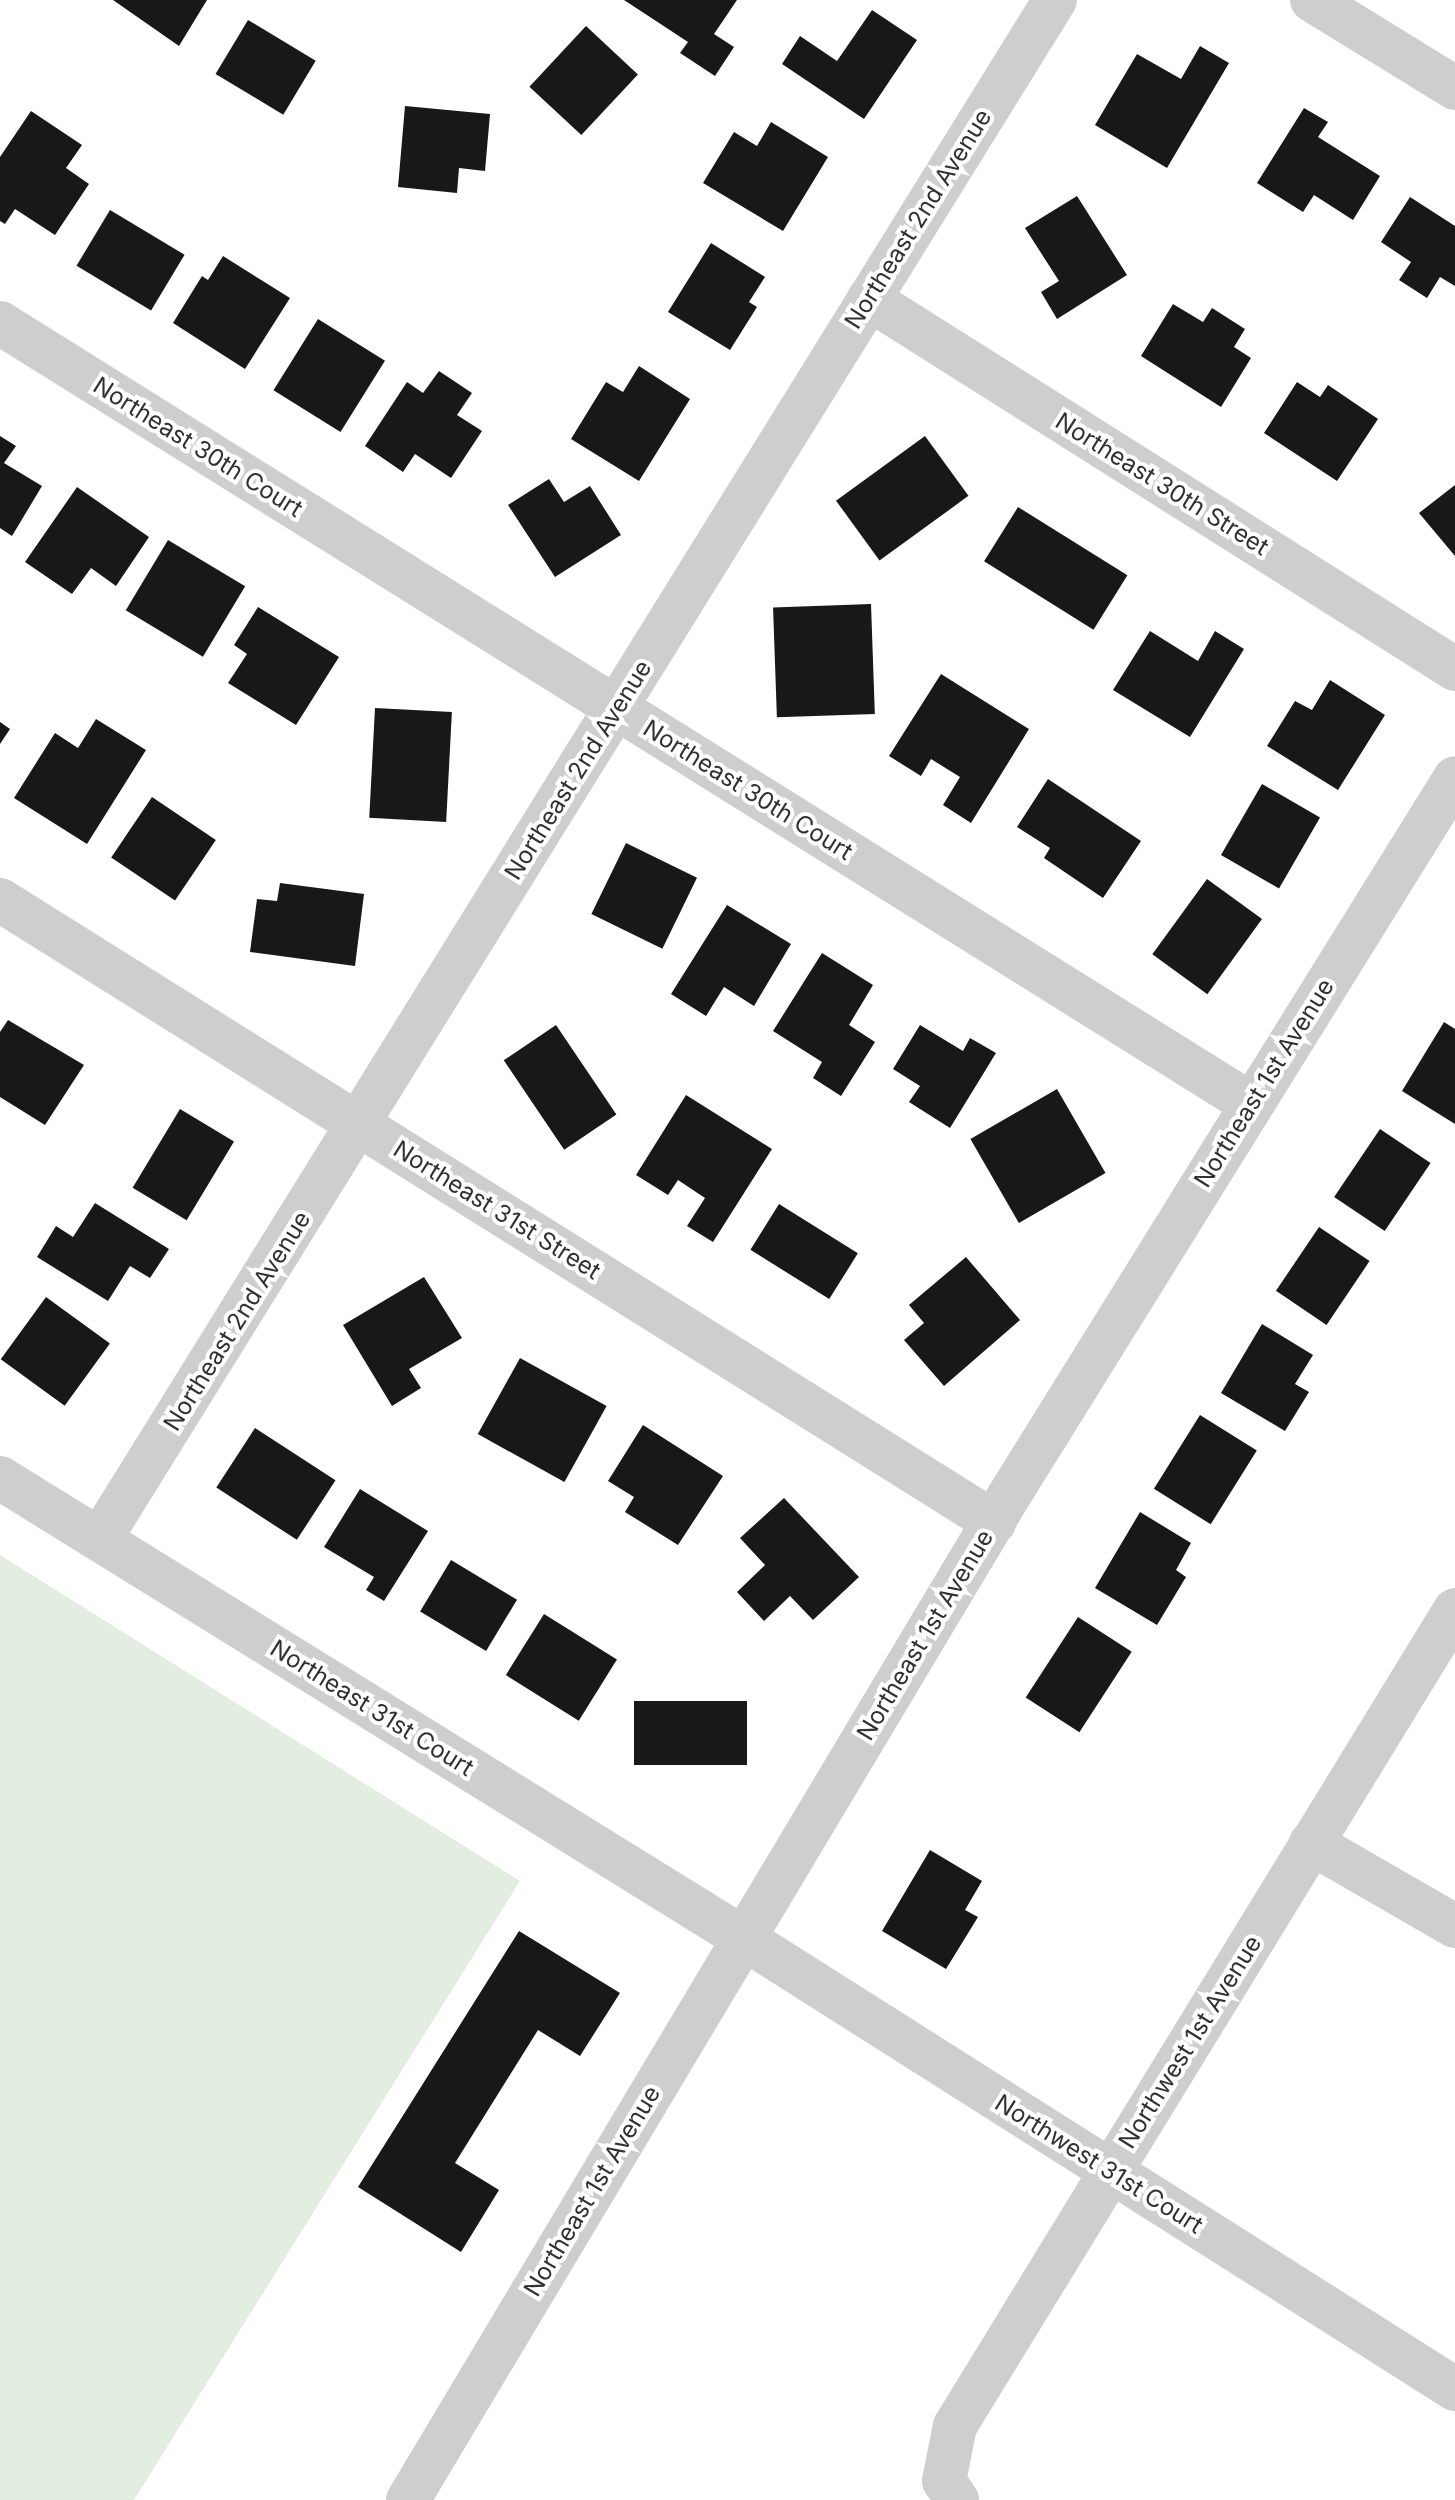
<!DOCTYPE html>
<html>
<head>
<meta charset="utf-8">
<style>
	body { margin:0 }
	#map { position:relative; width:1455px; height:2500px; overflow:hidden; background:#fff; font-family:Inter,sans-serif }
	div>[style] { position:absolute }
	.green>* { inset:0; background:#e4ede1 }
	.building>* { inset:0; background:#181818; transform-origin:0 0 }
	.minor>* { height:44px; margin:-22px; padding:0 22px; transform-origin:22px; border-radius:22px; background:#cecece }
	span { translate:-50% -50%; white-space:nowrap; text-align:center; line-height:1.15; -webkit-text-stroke:8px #fff; paint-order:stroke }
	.street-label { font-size:24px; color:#313131 }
</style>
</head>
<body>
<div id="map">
	<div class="green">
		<div style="clip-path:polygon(0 1555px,520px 1881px,134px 2500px,0 2500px)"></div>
	</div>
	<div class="building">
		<div style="clip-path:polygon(113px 0,207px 0,179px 46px)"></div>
		<div style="clip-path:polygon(624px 0,737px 0,714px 34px,734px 47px,715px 76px,680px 53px,688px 42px)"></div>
		<div style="clip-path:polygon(872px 10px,917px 40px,864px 119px,782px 64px,800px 36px,837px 61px)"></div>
		<div style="left:248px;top:20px;width:79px;height:63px;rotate:31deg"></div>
		<div style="left:586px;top:26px;width:71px;height:83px;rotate:43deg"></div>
		<div style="clip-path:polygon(1200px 46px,1229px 63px,1167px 168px,1095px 125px,1137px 54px,1181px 79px)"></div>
		<div style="clip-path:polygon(405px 106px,490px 114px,485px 171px,459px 168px,457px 193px,398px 187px)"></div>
		<div style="clip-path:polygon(1304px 108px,1328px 122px,1318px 137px,1380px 176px,1353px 220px,1314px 195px,1303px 212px,1257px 183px)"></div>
		<div style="clip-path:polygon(31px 111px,82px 145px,66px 168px,89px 184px,55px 235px,15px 209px,5px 224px,0 221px,0 157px)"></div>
		<div style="clip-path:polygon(771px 122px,828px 157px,783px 231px,703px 183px,734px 132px,757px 146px)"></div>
		<div style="clip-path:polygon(1077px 196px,1127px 275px,1057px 319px,1041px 292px,1059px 281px,1025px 228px)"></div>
		<div style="clip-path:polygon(1410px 197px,1455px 226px,1455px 286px,1440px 277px,1427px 298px,1399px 280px,1411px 262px,1381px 242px)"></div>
		<div style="left:110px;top:210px;width:87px;height:65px;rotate:31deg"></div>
		<div style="clip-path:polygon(711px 243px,765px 277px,749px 302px,757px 307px,730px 350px,668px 312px)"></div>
		<div style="clip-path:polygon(223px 256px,290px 298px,245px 369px,173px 323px,202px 276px,208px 280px)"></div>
		<div style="clip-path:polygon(1173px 304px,1203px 322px,1212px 308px,1245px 329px,1234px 347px,1251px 358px,1221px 407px,1141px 356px)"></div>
		<div style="left:318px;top:319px;width:79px;height:84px;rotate:32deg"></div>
		<div style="clip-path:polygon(639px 366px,690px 399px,639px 481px,571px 439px,606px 382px,623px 392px)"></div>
		<div style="clip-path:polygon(439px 371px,472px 393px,457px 415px,482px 431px,451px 478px,415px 454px,403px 472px,365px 446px,407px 382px,423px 393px)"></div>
		<div style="clip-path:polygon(1297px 382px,1320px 397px,1328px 385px,1378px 419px,1337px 481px,1264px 433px)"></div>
		<div style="clip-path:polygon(0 436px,16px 446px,4px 463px,42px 486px,12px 536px,0 528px)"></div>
		<div style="left:925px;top:436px;width:74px;height:110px;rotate:54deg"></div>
		<div style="clip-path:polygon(549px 479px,564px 502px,590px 486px,621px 535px,555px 577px,508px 505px)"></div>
		<div style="clip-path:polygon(1455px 485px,1455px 556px,1419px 513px)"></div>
		<div style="clip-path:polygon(77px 487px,149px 537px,116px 586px,91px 568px,72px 594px,25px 562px)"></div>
		<div style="left:1018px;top:507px;width:129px;height:64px;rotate:32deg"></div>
		<div style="left:168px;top:540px;width:90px;height:82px;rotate:31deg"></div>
		<div style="left:871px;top:604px;width:110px;height:98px;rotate:88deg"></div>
		<div style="clip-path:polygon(258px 607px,339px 657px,296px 725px,228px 683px,247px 654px,234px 645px)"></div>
		<div style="clip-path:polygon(1150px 631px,1198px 661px,1215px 631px,1244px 649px,1190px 737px,1113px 690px)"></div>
		<div style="clip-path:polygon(941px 674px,1029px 729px,971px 823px,943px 805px,960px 777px,931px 759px,921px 776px,889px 756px)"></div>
		<div style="clip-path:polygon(1330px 680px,1385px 715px,1338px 790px,1267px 746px,1295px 701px,1312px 710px)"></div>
		<div style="left:375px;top:708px;width:77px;height:110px;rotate:3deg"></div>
		<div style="clip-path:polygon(96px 719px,146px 750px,87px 844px,14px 798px,55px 733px,78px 748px)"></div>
		<div style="clip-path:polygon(0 722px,10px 729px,0 744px)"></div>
		<div style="clip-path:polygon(1048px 779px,1141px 841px,1103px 898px,1044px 858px,1050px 848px,1017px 827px)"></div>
		<div style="left:1262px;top:784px;width:67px;height:82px;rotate:30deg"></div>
		<div style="left:152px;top:797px;width:77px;height:73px;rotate:34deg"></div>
		<div style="left:626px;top:843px;width:79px;height:79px;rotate:26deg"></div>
		<div style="left:1207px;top:879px;width:68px;height:93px;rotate:36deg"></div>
		<div style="clip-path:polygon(280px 883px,364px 894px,355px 966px,250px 952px,257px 899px,277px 901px)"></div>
		<div style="clip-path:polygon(727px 905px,791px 944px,754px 1006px,724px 987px,706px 1016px,671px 994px)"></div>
		<div style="clip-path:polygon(822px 953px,873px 985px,849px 1025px,875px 1042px,841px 1096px,813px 1078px,822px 1062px,773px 1031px)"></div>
		<div style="clip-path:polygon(8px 1020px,84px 1065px,45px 1125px,0 1097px,0 1032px)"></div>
		<div style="clip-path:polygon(1444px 1022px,1455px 1029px,1455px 1124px,1402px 1091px)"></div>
		<div style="left:556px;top:1025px;width:108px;height:63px;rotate:56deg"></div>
		<div style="clip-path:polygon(920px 1025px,963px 1051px,970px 1038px,996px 1053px,950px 1128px,909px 1102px,920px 1086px,893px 1069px)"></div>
		<div style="left:1057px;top:1089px;width:97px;height:100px;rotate:60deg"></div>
		<div style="clip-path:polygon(686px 1095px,772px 1149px,713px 1242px,687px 1226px,705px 1198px,678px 1180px,668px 1195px,636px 1175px)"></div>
		<div style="left:180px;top:1109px;width:63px;height:92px;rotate:31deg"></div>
		<div style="left:1380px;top:1129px;width:61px;height:82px;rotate:34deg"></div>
		<div style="clip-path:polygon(95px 1203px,169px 1249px,150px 1278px,130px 1266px,108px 1301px,37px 1257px,56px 1226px,73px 1237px)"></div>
		<div style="left:779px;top:1204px;width:93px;height:54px;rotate:32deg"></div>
		<div style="left:1319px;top:1227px;width:61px;height:77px;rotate:34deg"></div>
		<div style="clip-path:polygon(966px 1257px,1020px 1320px,944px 1386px,904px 1340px,924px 1323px,909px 1305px)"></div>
		<div style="clip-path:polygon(424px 1277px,462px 1338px,409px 1369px,421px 1388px,392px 1406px,343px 1325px)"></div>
		<div style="left:46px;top:1297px;width:79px;height:77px;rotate:36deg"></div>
		<div style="clip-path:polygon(1262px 1324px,1313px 1355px,1295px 1384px,1309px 1392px,1285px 1431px,1221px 1393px)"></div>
		<div style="left:520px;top:1358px;width:99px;height:87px;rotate:29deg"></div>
		<div style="left:1200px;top:1415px;width:67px;height:87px;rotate:32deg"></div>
		<div style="clip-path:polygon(643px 1425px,723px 1476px,678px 1545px,625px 1512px,634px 1497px,608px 1481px)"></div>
		<div style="left:255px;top:1428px;width:96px;height:71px;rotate:33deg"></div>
		<div style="clip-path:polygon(360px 1489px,428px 1531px,384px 1601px,366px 1590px,374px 1577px,324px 1547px)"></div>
		<div style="clip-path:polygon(784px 1498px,859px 1577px,813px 1620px,790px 1596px,764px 1621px,737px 1592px,765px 1565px,740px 1538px)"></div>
		<div style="clip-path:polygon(1140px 1512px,1191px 1543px,1176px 1570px,1186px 1577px,1157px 1625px,1095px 1588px)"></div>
		<div style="left:451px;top:1560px;width:77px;height:60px;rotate:31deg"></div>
		<div style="left:544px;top:1614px;width:86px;height:72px;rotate:32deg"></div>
		<div style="left:1078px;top:1617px;width:64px;height:96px;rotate:33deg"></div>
		<div style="left:634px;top:1701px;width:113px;height:64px"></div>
		<div style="clip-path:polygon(930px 1850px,982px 1881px,965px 1910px,978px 1917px,946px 1969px,882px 1931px)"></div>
		<div style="clip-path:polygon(519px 1931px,620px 1993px,580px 2056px,538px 2030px,455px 2163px,499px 2190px,461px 2252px,358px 2187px)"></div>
	</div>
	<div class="minor">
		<div style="left:1312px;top:0;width:168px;rotate:31.6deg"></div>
		<div style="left:869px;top:299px;width:693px;rotate:32.27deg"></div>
		<div style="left:0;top:323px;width:1475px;rotate:31.98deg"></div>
		<div style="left:0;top:900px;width:1173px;rotate:32.04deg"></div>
		<div style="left:0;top:1478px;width:874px;rotate:31.76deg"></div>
		<div style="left:743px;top:1938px;width:843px;rotate:32.35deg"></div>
		<div style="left:100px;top:1539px;width:1811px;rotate:-58.18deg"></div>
		<div style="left:1311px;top:1843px;width:166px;rotate:30deg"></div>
		<div style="left:408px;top:2500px;width:1157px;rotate:-59.11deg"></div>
		<div style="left:1002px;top:1507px;width:858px;rotate:-58.14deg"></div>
		<div style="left:957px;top:2500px;width:23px;rotate:-124deg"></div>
		<div style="left:944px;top:2481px;width:56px;rotate:-78.7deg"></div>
		<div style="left:955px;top:2426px;width:957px;rotate:-58.5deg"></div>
	</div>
	<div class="street-label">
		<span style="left:918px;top:219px;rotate:-58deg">Northeast 2nd Avenue</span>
		<span style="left:198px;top:447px;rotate:32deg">Northeast 30th Court</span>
		<span style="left:1162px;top:484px;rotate:32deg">Northeast 30th Street</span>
		<span style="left:578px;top:770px;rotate:-58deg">Northeast 2nd Avenue</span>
		<span style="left:748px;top:790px;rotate:32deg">Northeast 30th Court</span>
		<span style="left:1264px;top:1083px;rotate:-58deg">Northeast 1st Avenue</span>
		<span style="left:497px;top:1210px;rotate:32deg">Northeast 31st Street</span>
		<span style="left:237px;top:1321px;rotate:-58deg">Northeast 2nd Avenue</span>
		<span style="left:925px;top:1635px;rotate:-59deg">Northeast 1st Avenue</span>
		<span style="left:372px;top:1708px;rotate:32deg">Northeast 31st Court</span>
		<span style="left:1190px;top:2042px;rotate:-58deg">Northwest 1st Avenue</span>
		<span style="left:1099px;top:2164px;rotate:32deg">Northwest 31st Court</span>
		<span style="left:592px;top:2191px;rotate:-59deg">Northeast 1st Avenue</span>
	</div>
</div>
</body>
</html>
